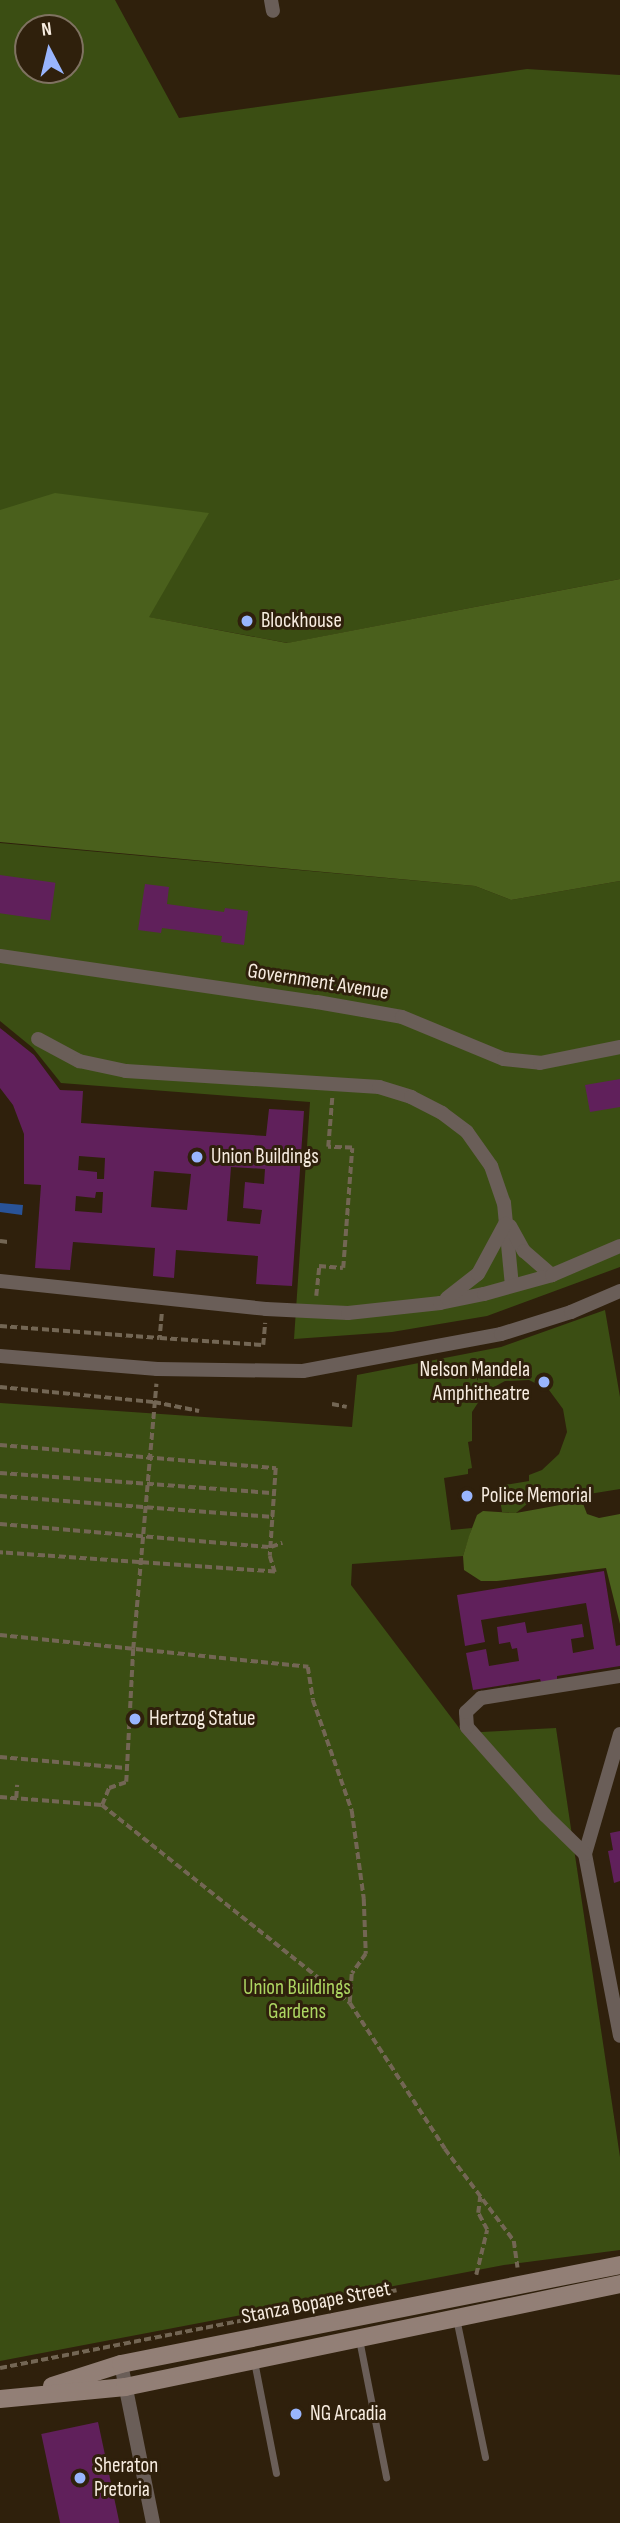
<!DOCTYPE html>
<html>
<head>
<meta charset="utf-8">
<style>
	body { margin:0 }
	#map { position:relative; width:620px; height:2523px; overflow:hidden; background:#2f200c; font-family:"Sofia Sans Condensed",sans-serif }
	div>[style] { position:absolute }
	.green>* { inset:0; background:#3b4e13 }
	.forest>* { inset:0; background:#4a601c }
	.water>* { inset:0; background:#295398 }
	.building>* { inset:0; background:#60205b; transform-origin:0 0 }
	.path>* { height:3.5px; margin-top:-1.75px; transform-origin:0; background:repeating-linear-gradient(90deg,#736654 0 7px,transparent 0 10.5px) }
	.service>* { height:7px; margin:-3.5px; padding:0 3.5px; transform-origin:3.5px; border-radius:3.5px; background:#6a5e58 }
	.minor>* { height:14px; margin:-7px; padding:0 7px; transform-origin:7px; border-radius:7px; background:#6a5e58 }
	.secondary>* { height:18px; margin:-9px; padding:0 9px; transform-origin:9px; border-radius:9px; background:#927f76 }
	.dots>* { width:19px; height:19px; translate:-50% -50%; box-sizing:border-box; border:4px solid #2f200c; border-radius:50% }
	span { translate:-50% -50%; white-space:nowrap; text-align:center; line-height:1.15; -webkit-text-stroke:6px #2f200c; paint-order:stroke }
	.poi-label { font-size:21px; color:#f7ece0 }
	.left { translate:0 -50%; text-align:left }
	.right { translate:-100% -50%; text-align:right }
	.street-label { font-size:21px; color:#f7ece0 }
	.park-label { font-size:21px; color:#add662 }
	.north { position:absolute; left:14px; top:14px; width:70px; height:70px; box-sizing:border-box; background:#2f200c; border:2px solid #7f7261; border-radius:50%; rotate:353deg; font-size:19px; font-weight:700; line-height:28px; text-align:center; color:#f7ece0 }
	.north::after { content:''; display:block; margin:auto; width:24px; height:32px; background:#99b5fd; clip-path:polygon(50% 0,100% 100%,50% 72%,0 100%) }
</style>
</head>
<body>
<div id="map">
	<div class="green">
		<div style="clip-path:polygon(evenodd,0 0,115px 0,179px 118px,527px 69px,620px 75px,620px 579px,288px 643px,148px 617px,208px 513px,0 510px,0 0,28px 28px,70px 28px,70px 70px,28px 70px,28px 28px)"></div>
		<div style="clip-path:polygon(0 843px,475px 886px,511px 900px,620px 881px,620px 1267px,487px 1316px,392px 1332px,294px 1339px,310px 1102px,61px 1083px,33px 1048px,0 1021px)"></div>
		<div style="clip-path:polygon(605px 1310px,620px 1397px,620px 1489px,527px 1504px,516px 1513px,502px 1512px,498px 1486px,529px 1481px,529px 1475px,542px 1470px,559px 1454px,567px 1432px,563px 1409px,549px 1390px,529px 1380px,505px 1381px,485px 1392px,472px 1412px,472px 1441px,468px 1442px,472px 1468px,468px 1469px,468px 1474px,444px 1478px,451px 1530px,472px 1528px,463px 1556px,352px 1564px,351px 1585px,463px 1733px,556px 1728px,620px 2157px,620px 2250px,504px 2265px,0 2361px,0 1403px,352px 1427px,357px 1375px,501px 1347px)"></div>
	</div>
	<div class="forest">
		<div style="clip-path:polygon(55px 493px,209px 513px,149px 617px,287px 643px,620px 579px,620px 881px,511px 900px,475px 886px,0 842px,0 510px)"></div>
		<div style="clip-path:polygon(582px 1501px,587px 1514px,599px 1518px,620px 1514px,620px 1624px,606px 1568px,497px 1581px,481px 1581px,464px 1570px,463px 1556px,469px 1536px,477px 1515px,483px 1511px,516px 1513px)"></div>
	</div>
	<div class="water">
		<div style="clip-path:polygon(0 1203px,23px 1205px,22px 1215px,0 1212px)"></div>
	</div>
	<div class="building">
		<div style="left:0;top:875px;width:56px;height:38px;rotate:8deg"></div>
		<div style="clip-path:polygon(145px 884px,169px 887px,167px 904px,224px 912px,225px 908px,248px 911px,244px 945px,221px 942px,222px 936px,162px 928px,161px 933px,138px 930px)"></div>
		<div style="clip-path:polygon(evenodd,0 1028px,34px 1055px,60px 1090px,83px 1091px,81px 1123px,266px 1136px,269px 1109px,304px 1111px,292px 1286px,256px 1284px,258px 1256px,176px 1250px,174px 1278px,153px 1276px,155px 1248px,73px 1242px,70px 1270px,35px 1268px,41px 1185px,24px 1184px,24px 1134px,13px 1105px,0 1088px,0 1028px,79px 1156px,105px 1158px,104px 1179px,97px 1179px,97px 1172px,78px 1170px,79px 1156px,0 1028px,231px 1167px,265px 1169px,264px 1184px,245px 1182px,243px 1208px,262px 1210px,260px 1224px,227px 1221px,231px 1167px,0 1028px,154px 1171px,191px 1174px,187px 1210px,151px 1207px,154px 1171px,0 1028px,96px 1192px,103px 1192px,102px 1213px,75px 1211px,76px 1196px,95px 1198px,96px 1192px)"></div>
		<div style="clip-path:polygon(620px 1079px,620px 1107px,590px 1112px,585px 1085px)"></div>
		<div style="clip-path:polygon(604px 1571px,616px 1646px,620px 1645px,620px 1666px,557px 1676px,557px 1680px,541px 1682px,540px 1679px,473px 1690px,466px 1653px,486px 1649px,489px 1666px,519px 1661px,517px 1648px,512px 1649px,510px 1642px,499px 1644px,497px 1627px,525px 1622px,527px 1633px,582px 1624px,584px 1637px,571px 1639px,573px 1653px,594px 1649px,586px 1603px,481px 1620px,485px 1642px,465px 1646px,457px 1595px)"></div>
		<div style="clip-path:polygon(620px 1831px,620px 1881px,614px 1883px,608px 1851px,613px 1850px,610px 1833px)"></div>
		<div style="left:98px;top:2422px;width:103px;height:58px;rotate:78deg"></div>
	</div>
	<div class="path">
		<div style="left:0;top:1241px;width:8px;rotate:7deg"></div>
		<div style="left:316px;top:1296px;width:30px;rotate:-84deg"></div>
		<div style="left:319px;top:1266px;width:24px;rotate:5deg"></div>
		<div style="left:343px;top:1268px;width:120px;rotate:-85.7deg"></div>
		<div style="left:352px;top:1148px;width:24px;rotate:-178deg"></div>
		<div style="left:328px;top:1147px;width:49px;rotate:-85.3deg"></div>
		<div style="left:162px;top:1314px;width:24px;rotate:95deg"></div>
		<div style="left:160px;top:1338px;width:103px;rotate:3.9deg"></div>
		<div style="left:263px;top:1345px;width:22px;rotate:-85deg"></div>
		<div style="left:0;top:1326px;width:160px;rotate:4.3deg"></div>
		<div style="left:0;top:1387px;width:155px;rotate:5.6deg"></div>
		<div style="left:154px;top:1402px;width:46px;rotate:11.3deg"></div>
		<div style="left:332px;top:1404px;width:15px;rotate:11deg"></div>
		<div style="left:0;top:1445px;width:277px;rotate:4.8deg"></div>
		<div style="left:276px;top:1468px;width:88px;rotate:93.9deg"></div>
		<div style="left:270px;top:1556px;width:17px;rotate:73deg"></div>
		<div style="left:275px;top:1572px;width:276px;rotate:-176deg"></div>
		<div style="left:0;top:1473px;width:275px;rotate:4.2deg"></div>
		<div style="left:0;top:1496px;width:274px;rotate:4.4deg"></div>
		<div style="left:0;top:1524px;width:272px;rotate:4.9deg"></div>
		<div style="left:271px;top:1547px;width:12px;rotate:-20deg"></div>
		<div style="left:0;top:1635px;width:310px;rotate:5.9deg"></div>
		<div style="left:308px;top:1667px;width:33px;rotate:81deg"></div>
		<div style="left:313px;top:1700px;width:118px;rotate:70.6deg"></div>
		<div style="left:352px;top:1811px;width:89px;rotate:82.2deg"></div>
		<div style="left:364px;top:1899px;width:55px;rotate:87.9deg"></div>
		<div style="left:366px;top:1954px;width:24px;rotate:125deg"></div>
		<div style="left:352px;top:1974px;width:29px;rotate:94deg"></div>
		<div style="left:0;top:1757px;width:126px;rotate:5deg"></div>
		<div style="left:0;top:1797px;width:102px;rotate:4.5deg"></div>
		<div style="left:102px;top:1805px;width:317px;rotate:38.6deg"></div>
		<div style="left:350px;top:2003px;width:174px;rotate:56.9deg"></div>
		<div style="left:445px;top:2149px;width:115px;rotate:53.1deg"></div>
		<div style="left:514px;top:2241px;width:27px;rotate:82deg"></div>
		<div style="left:16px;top:1798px;width:13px;rotate:-86deg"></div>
		<div style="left:102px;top:1805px;width:18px;rotate:-68deg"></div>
		<div style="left:109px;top:1788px;width:18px;rotate:-19deg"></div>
		<div style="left:126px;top:1782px;width:133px;rotate:-87deg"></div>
		<div style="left:133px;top:1649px;width:266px;rotate:-85deg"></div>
		<div style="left:476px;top:2275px;width:46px;rotate:-76.3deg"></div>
		<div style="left:487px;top:2230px;width:19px;rotate:-118deg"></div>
		<div style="left:478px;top:2213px;width:16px;rotate:-83deg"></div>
		<div style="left:0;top:2368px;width:404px;rotate:-11.1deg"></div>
	</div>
	<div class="service">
		<div style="left:456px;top:2318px;width:142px;rotate:78.2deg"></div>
		<div style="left:359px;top:2339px;width:141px;rotate:78.9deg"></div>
		<div style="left:254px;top:2361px;width:114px;rotate:78.9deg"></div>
	</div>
	<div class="minor">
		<div style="left:271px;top:0;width:11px;rotate:80deg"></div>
		<div style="left:0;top:956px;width:320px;rotate:8.3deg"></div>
		<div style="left:317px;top:1002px;width:86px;rotate:10deg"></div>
		<div style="left:402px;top:1017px;width:110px;rotate:22.4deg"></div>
		<div style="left:504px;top:1059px;width:36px;rotate:6deg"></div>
		<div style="left:540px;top:1063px;width:82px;rotate:-11.3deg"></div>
		<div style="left:38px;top:1039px;width:47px;rotate:28.2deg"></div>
		<div style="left:79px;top:1061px;width:48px;rotate:12deg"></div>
		<div style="left:126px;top:1071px;width:254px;rotate:3.6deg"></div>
		<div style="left:379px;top:1087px;width:34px;rotate:17deg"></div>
		<div style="left:411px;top:1097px;width:35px;rotate:27deg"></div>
		<div style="left:442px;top:1113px;width:31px;rotate:37deg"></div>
		<div style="left:467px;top:1132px;width:42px;rotate:54.8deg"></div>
		<div style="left:491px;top:1166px;width:39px;rotate:71deg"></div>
		<div style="left:504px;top:1203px;width:83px;rotate:84.5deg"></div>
		<div style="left:510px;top:1226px;width:29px;rotate:61deg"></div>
		<div style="left:524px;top:1251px;width:37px;rotate:41deg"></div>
		<div style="left:0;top:1281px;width:267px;rotate:6deg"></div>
		<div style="left:266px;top:1309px;width:82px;rotate:2.8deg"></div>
		<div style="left:348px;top:1313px;width:93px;rotate:-6.2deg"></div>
		<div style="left:440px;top:1303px;width:45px;rotate:-11.6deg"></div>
		<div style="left:484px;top:1294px;width:71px;rotate:-15.6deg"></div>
		<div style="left:552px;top:1275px;width:74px;rotate:-23.1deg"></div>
		<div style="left:447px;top:1298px;width:39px;rotate:-38deg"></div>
		<div style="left:478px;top:1274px;width:57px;rotate:-61.6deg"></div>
		<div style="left:0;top:1356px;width:158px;rotate:4.7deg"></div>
		<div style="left:157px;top:1369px;width:146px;rotate:0.8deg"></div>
		<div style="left:303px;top:1371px;width:201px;rotate:-10.6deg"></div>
		<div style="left:501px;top:1334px;width:73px;rotate:-17.4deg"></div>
		<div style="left:571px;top:1312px;width:53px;rotate:-23.2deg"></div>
		<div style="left:620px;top:1734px;width:125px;rotate:106.3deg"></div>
		<div style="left:585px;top:1854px;width:185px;rotate:79.1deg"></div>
		<div style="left:585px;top:1854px;width:56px;rotate:-135.7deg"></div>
		<div style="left:545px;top:1815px;width:118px;rotate:-131.6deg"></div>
		<div style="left:467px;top:1727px;width:15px;rotate:-94deg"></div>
		<div style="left:466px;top:1712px;width:21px;rotate:-43deg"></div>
		<div style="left:481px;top:1698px;width:141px;rotate:-9deg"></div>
		<div style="left:121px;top:2364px;width:162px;rotate:78.6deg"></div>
	</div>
	<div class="secondary">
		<div style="left:52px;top:2386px;width:72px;rotate:-17.7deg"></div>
		<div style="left:121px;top:2364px;width:509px;rotate:-11.22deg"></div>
		<div style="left:0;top:2399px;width:126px;rotate:-5.5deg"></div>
		<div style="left:125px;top:2387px;width:506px;rotate:-11.75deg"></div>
	</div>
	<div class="dots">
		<div style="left:247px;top:621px;background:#99b5fd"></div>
		<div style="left:197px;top:1157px;background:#99b5fd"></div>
		<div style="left:544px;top:1382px;background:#99b5fd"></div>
		<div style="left:467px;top:1496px;background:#99b5fd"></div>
		<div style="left:135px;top:1719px;background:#99b5fd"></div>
		<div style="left:296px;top:2414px;background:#99b5fd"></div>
		<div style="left:80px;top:2478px;background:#99b5fd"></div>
	</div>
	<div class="poi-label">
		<span class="left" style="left:261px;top:621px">Blockhouse</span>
		<span class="left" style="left:211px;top:1157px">Union Buildings</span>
		<span class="right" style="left:530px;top:1382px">Nelson Mandela<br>Amphitheatre</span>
		<span class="left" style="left:481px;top:1496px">Police Memorial</span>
		<span class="left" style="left:149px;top:1719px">Hertzog Statue</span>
		<span class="left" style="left:310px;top:2414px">NG Arcadia</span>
		<span class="left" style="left:94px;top:2478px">Sheraton<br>Pretoria</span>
	</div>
	<div class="street-label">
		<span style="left:318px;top:982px;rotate:9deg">Government Avenue</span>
		<span style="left:316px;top:2303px;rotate:-11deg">Stanza Bopape Street</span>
	</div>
	<div class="park-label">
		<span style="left:297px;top:2000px">Union Buildings<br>Gardens</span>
	</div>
	<div class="north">N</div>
</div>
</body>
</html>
